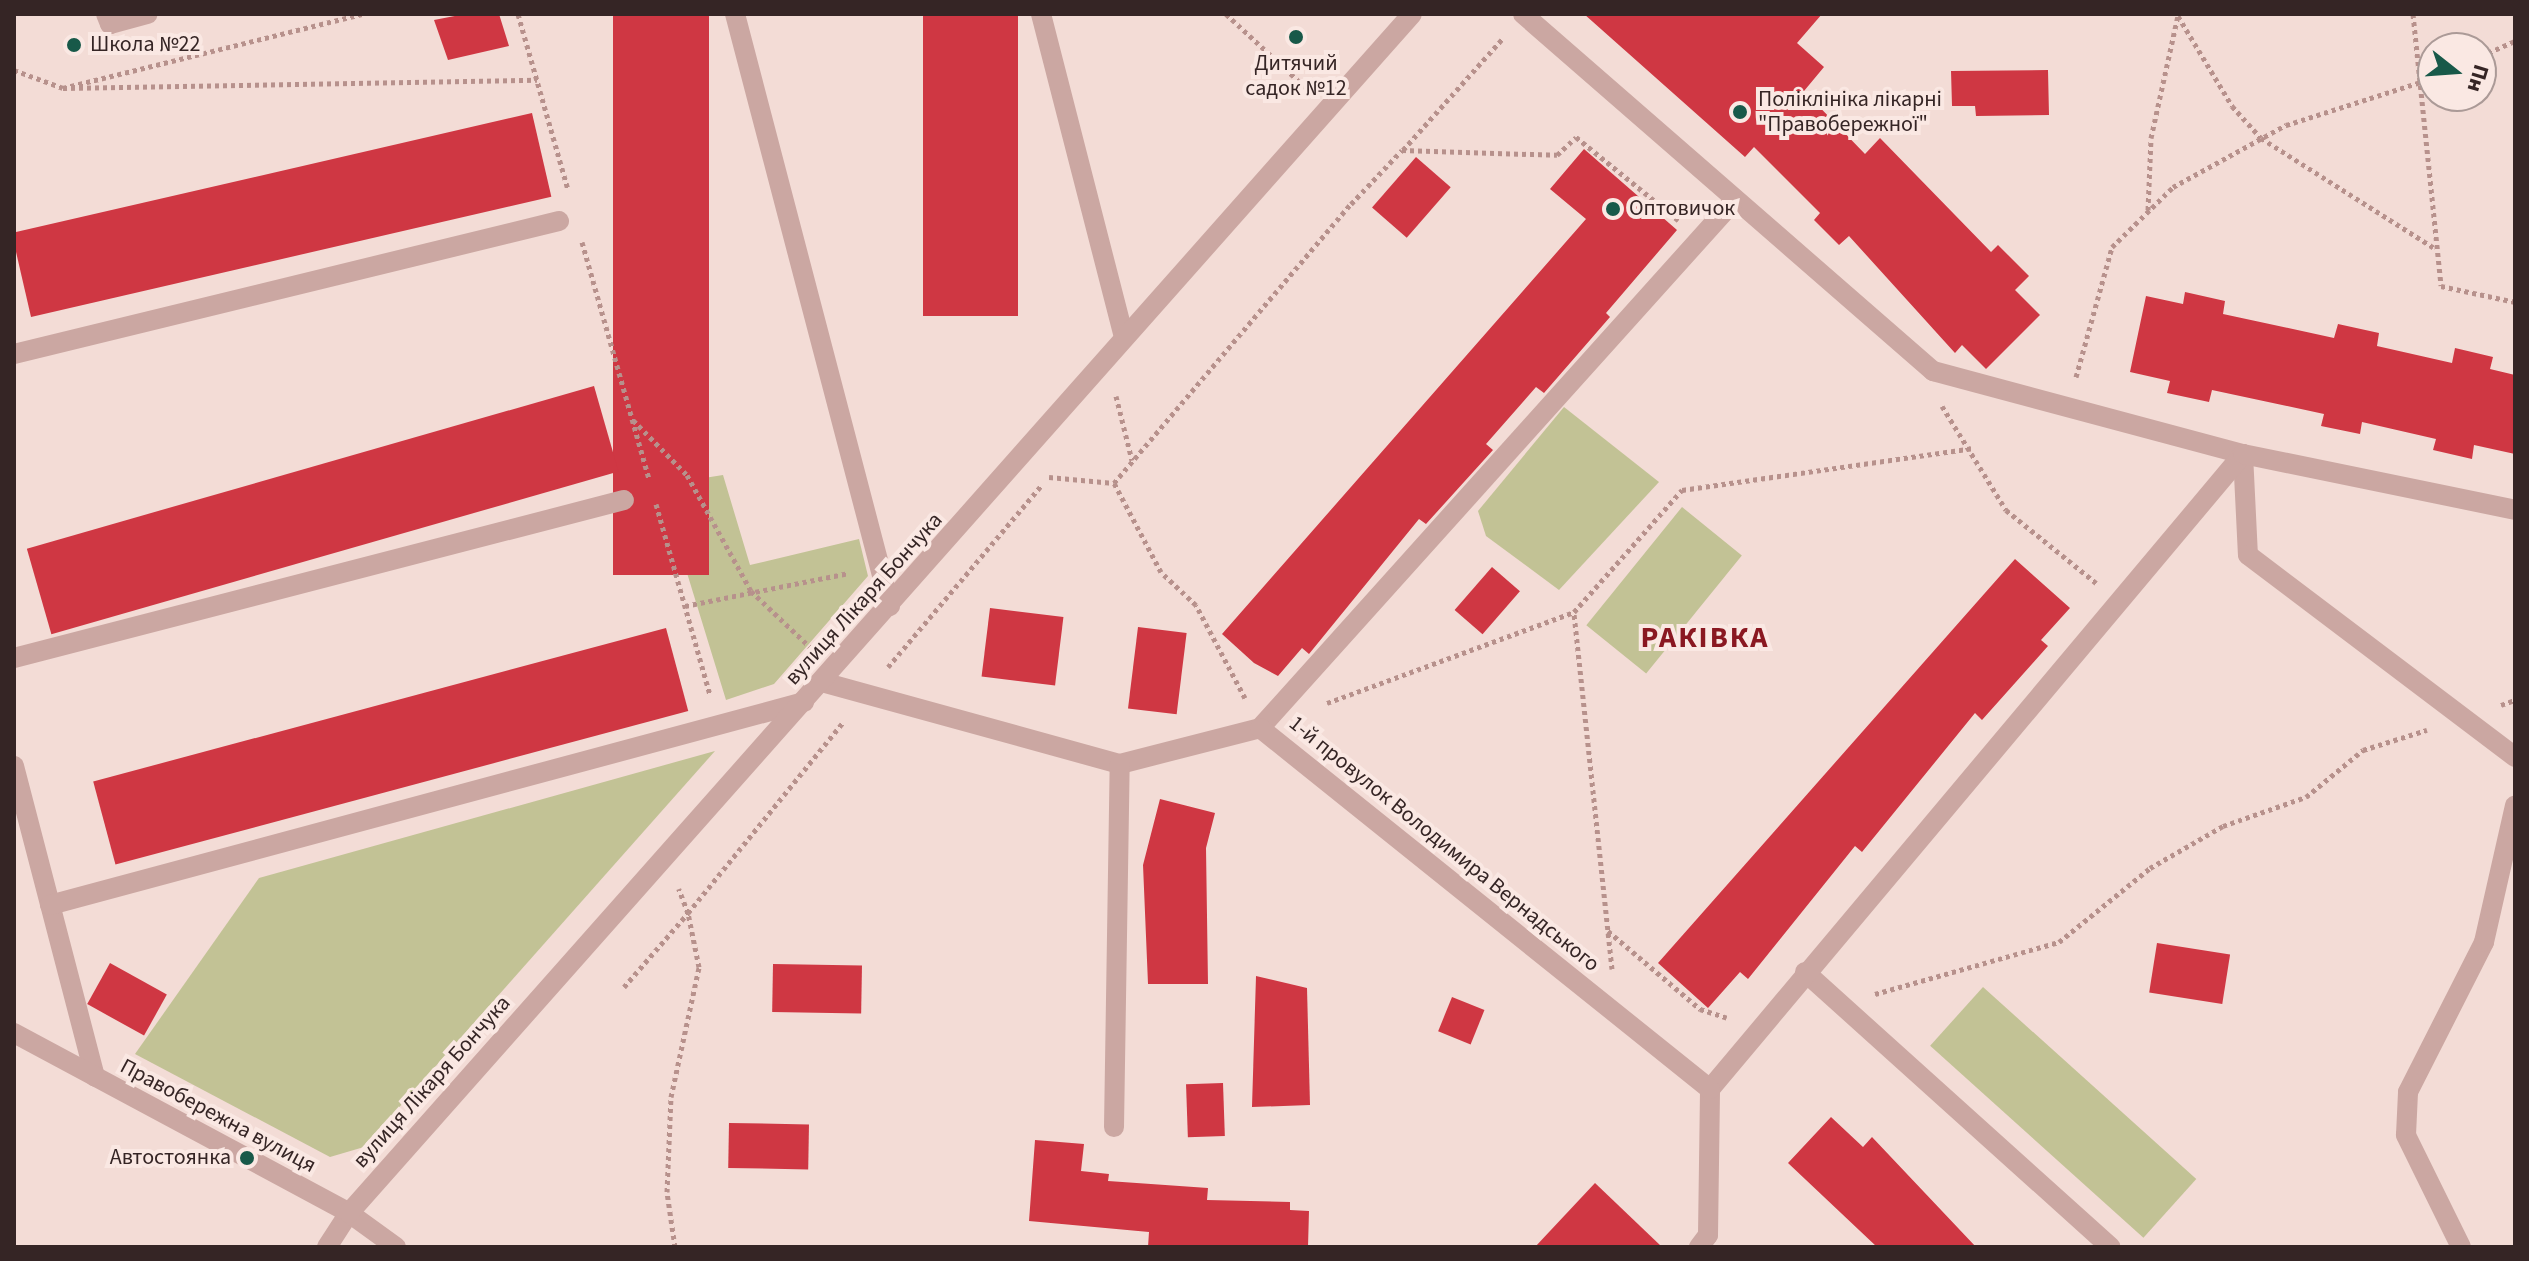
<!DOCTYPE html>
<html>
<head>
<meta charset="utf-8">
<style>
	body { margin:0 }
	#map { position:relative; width:2529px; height:1261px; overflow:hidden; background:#f3dcd6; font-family:"Source Sans 3",sans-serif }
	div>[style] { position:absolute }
	.green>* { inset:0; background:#c2c295; transform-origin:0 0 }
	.building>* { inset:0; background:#cf3743; transform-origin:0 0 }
	.path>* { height:5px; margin-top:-2.5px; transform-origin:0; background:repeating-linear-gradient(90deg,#b7918c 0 4px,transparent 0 8px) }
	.service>* { height:20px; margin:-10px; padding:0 10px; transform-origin:10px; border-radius:10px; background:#cba7a2 }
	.minor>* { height:20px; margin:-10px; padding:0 10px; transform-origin:10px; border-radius:10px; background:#cba7a2 }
	.tertiary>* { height:20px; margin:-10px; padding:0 10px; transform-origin:10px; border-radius:10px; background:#cba7a2 }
	.dots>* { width:22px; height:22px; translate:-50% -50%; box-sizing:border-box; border:4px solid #fae8e3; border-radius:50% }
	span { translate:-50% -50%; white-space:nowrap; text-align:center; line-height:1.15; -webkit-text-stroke:8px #fae8e3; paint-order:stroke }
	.poi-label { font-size:22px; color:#352525 }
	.left { translate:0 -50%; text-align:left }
	.right { translate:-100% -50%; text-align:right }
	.street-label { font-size:22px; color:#352525 }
	.district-label { font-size:30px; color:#8a1821; font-weight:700; letter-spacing:2px }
	.frame { position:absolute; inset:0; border:16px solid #352525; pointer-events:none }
	.north { position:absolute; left:2417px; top:32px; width:80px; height:80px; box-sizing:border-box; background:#fae8e3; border:2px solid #ab9a97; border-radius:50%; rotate:107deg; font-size:22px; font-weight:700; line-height:32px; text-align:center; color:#352525 }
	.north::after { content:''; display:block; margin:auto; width:28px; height:36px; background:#185949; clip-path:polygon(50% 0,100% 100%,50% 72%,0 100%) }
</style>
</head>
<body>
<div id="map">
	<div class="green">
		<div style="clip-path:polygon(1564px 407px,1659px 482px,1559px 590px,1486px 536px,1478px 511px)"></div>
		<div style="clip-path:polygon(723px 475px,750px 565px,859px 539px,868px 576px,774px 684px,726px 700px,660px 485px)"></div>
		<div style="left:1682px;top:507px;width:77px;height:152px;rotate:39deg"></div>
		<div style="clip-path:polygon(715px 751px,364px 1147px,330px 1157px,135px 1054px,259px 878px)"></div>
		<div style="left:1983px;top:987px;width:287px;height:79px;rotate:42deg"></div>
	</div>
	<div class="building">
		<div style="clip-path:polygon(465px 14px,499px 14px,509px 46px,448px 60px,434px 20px)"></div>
		<div style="left:613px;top:14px;width:96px;height:561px"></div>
		<div style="left:923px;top:14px;width:95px;height:302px"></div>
		<div style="clip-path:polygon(1584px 14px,1822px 14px,1797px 43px,1824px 67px,1804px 91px,1865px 154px,1880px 138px,1991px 252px,1998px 245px,2029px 276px,2015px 290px,2040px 315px,1986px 369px,1962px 345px,1955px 353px,1849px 236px,1839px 245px,1814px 220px,1820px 213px,1754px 147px,1745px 157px)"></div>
		<div style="clip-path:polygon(2048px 70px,2049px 115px,1976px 116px,1975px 106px,1952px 106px,1951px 71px)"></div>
		<div style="left:532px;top:113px;width:86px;height:534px;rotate:77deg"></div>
		<div style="clip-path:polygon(1584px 149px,1677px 230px,1606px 313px,1610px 317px,1544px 393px,1536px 387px,1486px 444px,1493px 450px,1426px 524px,1419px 519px,1309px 654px,1302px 648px,1278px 676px,1254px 663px,1222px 634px,1586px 219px,1550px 189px)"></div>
		<div style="left:1416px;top:157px;width:46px;height:67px;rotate:41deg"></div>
		<div style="clip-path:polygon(2185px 292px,2225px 301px,2223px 314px,2334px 338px,2338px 324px,2379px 333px,2377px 346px,2452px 363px,2455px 348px,2493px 357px,2490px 369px,2515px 375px,2515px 454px,2474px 445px,2472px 459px,2433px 450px,2436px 439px,2362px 422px,2360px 434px,2321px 426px,2324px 414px,2212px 390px,2209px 402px,2167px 393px,2170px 381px,2130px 372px,2146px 296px,2183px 304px)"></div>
		<div style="left:594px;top:386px;width:89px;height:590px;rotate:74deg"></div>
		<div style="clip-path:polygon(2015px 559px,2070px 608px,2041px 640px,2048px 646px,1982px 720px,1975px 713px,1862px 852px,1855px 846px,1748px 979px,1740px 972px,1708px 1008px,1658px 963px)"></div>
		<div style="left:1492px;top:567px;width:37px;height:57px;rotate:41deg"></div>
		<div style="left:990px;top:608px;width:74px;height:69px;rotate:7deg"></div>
		<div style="left:1138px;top:627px;width:49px;height:82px;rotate:7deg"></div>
		<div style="left:666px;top:628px;width:86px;height:593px;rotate:75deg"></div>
		<div style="clip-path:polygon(1160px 799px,1215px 813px,1206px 848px,1208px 984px,1148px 984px,1143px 865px)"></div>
		<div style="left:2157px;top:943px;width:74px;height:50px;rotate:9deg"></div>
		<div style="left:110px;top:963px;width:65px;height:47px;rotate:29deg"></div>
		<div style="left:773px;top:964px;width:89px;height:48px;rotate:1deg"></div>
		<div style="clip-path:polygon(1256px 976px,1307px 988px,1310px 1105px,1252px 1107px)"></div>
		<div style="left:1452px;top:997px;width:35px;height:37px;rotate:22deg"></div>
		<div style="left:1223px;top:1083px;width:53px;height:37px;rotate:88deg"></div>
		<div style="clip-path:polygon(1831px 1117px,1863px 1147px,1872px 1137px,1976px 1247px,1877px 1247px,1788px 1163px)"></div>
		<div style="left:729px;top:1123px;width:80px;height:45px;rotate:1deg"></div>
		<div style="clip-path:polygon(1035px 1140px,1084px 1144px,1081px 1171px,1109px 1174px,1108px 1181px,1208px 1188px,1207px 1200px,1290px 1202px,1290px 1210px,1309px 1211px,1308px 1247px,1148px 1247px,1149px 1232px,1029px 1221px)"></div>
		<div style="clip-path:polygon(1595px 1183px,1662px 1247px,1535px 1247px)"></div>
	</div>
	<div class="path">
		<div style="left:518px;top:14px;width:183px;rotate:74.1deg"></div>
		<div style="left:1226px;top:14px;width:108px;rotate:42.7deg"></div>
		<div style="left:2413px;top:14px;width:273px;rotate:84.1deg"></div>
		<div style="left:2441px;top:286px;width:76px;rotate:12.2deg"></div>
		<div style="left:2178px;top:16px;width:105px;rotate:59deg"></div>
		<div style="left:2232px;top:106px;width:43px;rotate:47.8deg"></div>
		<div style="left:2261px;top:138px;width:204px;rotate:32.4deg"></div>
		<div style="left:2481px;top:56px;width:37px;rotate:-24deg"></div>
		<div style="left:14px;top:70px;width:52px;rotate:20.2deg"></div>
		<div style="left:63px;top:88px;width:309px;rotate:-13.9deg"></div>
		<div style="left:63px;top:88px;width:474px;rotate:-1deg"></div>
		<div style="left:1403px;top:150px;width:150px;rotate:-48.2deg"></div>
		<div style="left:2148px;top:210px;width:72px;rotate:-87.6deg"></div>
		<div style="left:2151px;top:138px;width:126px;rotate:-77.6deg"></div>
		<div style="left:582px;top:242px;width:246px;rotate:74.2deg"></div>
		<div style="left:2076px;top:377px;width:135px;rotate:-74.5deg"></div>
		<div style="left:2112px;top:247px;width:86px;rotate:-44.5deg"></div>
		<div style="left:2173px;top:187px;width:129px;rotate:-28.8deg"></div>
		<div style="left:2286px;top:125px;width:154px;rotate:-17.7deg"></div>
		<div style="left:1116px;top:396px;width:66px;rotate:76deg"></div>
		<div style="left:1942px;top:406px;width:122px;rotate:58.4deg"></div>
		<div style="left:2006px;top:510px;width:116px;rotate:39deg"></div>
		<div style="left:633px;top:420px;width:77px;rotate:45.5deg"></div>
		<div style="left:687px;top:475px;width:132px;rotate:61.1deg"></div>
		<div style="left:751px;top:591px;width:81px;rotate:43.5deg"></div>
		<div style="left:1049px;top:477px;width:65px;rotate:5.3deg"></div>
		<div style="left:656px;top:504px;width:198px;rotate:74.2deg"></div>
		<div style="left:685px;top:606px;width:166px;rotate:-11.4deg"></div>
		<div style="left:888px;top:667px;width:238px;rotate:-49.8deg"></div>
		<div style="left:1245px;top:698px;width:105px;rotate:-117.8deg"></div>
		<div style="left:1196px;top:605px;width:48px;rotate:-136.7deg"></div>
		<div style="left:1161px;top:572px;width:101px;rotate:-117.8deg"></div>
		<div style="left:1114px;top:483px;width:366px;rotate:-49.7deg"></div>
		<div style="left:1351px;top:204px;width:74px;rotate:-46.6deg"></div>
		<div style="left:1402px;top:150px;width:155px;rotate:1.8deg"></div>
		<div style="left:1557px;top:155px;width:26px;rotate:-43deg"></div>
		<div style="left:1576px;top:137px;width:132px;rotate:39.1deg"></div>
		<div style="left:1327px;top:703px;width:263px;rotate:-20.2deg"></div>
		<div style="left:2501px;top:705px;width:15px;rotate:-20deg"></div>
		<div style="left:1608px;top:931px;width:121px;rotate:40.3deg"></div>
		<div style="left:1700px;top:1009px;width:28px;rotate:18deg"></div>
		<div style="left:1612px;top:969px;width:359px;rotate:-96.1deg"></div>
		<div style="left:1574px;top:612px;width:163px;rotate:-48.5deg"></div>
		<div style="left:1682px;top:490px;width:295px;rotate:-8.2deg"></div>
		<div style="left:624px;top:987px;width:98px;rotate:-49.1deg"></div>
		<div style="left:688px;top:913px;width:26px;rotate:-111deg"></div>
		<div style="left:1875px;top:994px;width:191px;rotate:-15.8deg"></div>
		<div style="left:2059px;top:942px;width:117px;rotate:-39.1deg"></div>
		<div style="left:2150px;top:868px;width:84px;rotate:-29.9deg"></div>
		<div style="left:2223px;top:826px;width:88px;rotate:-19.3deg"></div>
		<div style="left:2306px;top:797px;width:74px;rotate:-39.5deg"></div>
		<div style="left:2363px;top:750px;width:67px;rotate:-17.4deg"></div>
		<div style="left:675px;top:1247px;width:56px;rotate:-98.3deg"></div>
		<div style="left:667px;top:1192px;width:95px;rotate:-87.6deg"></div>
		<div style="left:671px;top:1097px;width:133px;rotate:-77.8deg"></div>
		<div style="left:699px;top:967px;width:55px;rotate:-101.5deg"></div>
		<div style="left:688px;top:913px;width:247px;rotate:-50.9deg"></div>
	</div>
	<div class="service">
		<div style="left:106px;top:14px;width:11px;rotate:68deg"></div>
		<div style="left:110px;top:24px;width:39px;rotate:-15deg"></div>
		<div style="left:735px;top:14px;width:612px;rotate:75.33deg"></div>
		<div style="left:1041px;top:14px;width:334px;rotate:75.6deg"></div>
		<div style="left:1523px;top:14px;width:544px;rotate:41.05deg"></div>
		<div style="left:1933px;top:371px;width:321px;rotate:15deg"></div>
		<div style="left:2243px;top:454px;width:101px;rotate:87.2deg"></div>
		<div style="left:2248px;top:555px;width:335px;rotate:37.1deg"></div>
		<div style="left:14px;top:354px;width:561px;rotate:-13.71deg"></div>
		<div style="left:14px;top:658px;width:630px;rotate:-14.52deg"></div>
		<div style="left:1260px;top:728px;width:706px;rotate:-48.04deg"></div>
		<div style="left:14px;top:766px;width:321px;rotate:75.4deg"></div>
		<div style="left:50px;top:905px;width:781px;rotate:-15.07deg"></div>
		<div style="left:1805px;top:972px;width:411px;rotate:42deg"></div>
		<div style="left:1699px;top:1247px;width:15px;rotate:-53deg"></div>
		<div style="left:1708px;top:1235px;width:146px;rotate:-89.2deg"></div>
		<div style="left:1710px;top:1089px;width:829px;rotate:-49.99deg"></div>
		<div style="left:2243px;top:454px;width:278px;rotate:11.6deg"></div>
		<div style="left:2461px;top:1247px;width:125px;rotate:-116.2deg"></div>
		<div style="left:2406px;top:1135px;width:43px;rotate:-87.3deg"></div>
		<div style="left:2408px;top:1092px;width:168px;rotate:-63.1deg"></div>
		<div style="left:2484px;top:942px;width:140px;rotate:-77.2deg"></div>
	</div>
	<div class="minor">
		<div style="left:822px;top:682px;width:309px;rotate:15.4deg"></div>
		<div style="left:1120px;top:764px;width:145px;rotate:-14.4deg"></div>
		<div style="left:1260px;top:728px;width:577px;rotate:38.74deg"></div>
		<div style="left:1114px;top:1127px;width:363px;rotate:-89.1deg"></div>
		<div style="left:327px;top:1247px;width:40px;rotate:-57.1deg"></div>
		<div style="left:349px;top:1213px;width:58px;rotate:35.9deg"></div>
	</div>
	<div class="tertiary">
		<div style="left:14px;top:1033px;width:380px;rotate:28.2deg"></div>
		<div style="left:349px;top:1213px;width:1602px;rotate:-48.44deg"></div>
	</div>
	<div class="dots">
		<div style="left:1296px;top:37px;background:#185949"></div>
		<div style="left:74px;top:45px;background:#185949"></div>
		<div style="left:1740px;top:112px;background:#185949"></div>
		<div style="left:1613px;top:209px;background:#185949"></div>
		<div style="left:247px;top:1158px;background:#185949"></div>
	</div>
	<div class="poi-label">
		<span class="left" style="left:90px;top:45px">Школа №22</span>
		<span style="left:1296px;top:76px">Дитячий<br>садок №12</span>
		<span class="left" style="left:1758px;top:112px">Поліклініка лікарні<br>"Правобережної"</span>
		<span class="left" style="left:1629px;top:209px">Оптовичок</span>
		<span class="right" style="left:231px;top:1158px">Автостоянка</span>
	</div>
	<div class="street-label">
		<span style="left:864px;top:599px;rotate:-48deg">вулиця Лікаря Бончука</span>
		<span style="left:1444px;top:844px;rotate:39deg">1-й провулок Володимира Вернадського</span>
		<span style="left:432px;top:1082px;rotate:-48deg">вулиця Лікаря Бончука</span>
		<span style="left:218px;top:1116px;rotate:28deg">Правобережна вулиця</span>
	</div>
	<div class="district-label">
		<span style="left:1705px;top:638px">РАКІВКА</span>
	</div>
	<div class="frame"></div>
	<div class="north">Пн</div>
</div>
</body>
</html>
